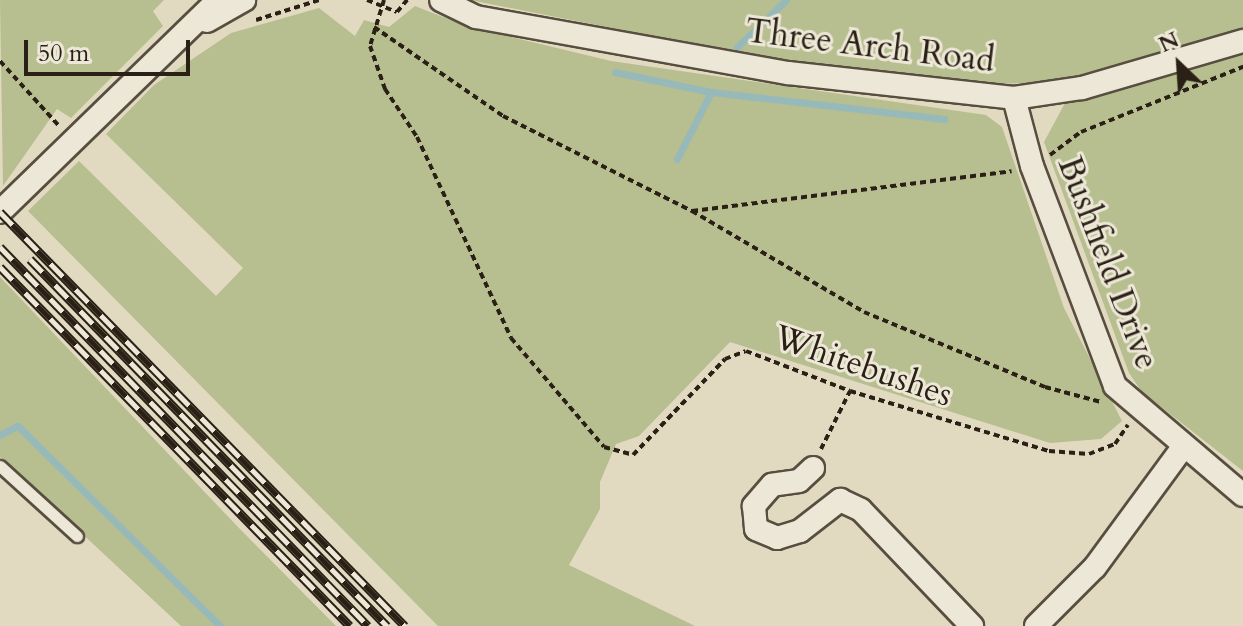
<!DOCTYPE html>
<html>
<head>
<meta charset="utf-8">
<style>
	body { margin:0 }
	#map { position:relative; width:1243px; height:626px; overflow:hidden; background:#e2dac0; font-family:Cardo,serif }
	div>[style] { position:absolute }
	.green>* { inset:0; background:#b7be90 }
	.stream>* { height:7px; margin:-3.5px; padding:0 3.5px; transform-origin:3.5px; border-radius:3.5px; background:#97b9ba }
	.path>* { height:4px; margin-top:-2px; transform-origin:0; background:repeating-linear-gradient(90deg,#2a2016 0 6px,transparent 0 10px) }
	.roads { filter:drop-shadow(2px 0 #584e40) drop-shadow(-2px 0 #584e40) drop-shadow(0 2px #584e40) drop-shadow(0 -2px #584e40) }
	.service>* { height:11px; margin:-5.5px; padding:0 5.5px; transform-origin:5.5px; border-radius:5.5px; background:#ece7d6 }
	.minor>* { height:22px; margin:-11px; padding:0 11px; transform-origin:11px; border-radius:11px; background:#ece7d6 }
	.rail>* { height:9px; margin-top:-4.5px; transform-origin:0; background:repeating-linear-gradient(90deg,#ece7d6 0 18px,#2a2016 0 36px); box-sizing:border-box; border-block:2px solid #2a2016 }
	span { translate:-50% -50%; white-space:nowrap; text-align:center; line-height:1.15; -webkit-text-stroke:6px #ece7d6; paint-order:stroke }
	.street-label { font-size:34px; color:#2a2016 }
	.north { position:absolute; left:1139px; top:24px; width:80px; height:80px; -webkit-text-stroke:6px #ece7d6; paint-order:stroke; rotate:335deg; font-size:22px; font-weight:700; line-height:32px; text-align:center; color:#2a2016 }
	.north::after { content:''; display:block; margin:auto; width:28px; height:36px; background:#2a2016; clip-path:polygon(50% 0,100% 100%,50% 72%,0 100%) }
	.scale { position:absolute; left:24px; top:40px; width:166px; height:36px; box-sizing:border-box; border:4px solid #2a2016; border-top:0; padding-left:10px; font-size:24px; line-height:28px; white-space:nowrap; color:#2a2016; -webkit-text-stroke:6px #ece7d6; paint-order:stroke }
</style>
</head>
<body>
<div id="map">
	<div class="green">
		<div style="clip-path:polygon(0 0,164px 0,153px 11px,163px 26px,71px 118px,57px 109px,3px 186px)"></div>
		<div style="clip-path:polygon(470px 0,1243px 0,1243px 31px,1054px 82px,966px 85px,749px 55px)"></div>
		<div style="clip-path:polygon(415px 6px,466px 26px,611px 61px,986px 115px,1002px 127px,1064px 308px,1122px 421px,1101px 439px,1050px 443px,730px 342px,639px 436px,616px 444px,600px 482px,600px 509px,569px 565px,695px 626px,438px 626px,28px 211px,79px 161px,216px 296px,243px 268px,106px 134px,154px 85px,231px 33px,319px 8px,355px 36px,364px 20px,389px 27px)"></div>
		<div style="clip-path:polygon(1243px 53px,1243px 471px,1142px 392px,1129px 373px,1044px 142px,1065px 103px)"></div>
		<div style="clip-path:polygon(0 277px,238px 527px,336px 626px,181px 626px,0 457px)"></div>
	</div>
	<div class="stream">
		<div style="left:737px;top:47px;width:68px;rotate:-43.8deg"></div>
		<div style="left:615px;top:72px;width:98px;rotate:11.8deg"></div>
		<div style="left:711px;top:92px;width:235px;rotate:6.6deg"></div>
		<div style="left:677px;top:159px;width:75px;rotate:-63.1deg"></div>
		<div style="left:0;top:435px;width:20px;rotate:-27deg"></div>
		<div style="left:18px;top:426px;width:284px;rotate:44.7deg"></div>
	</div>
	<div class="path">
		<div style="left:367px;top:0;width:32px;rotate:22deg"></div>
		<div style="left:397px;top:12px;width:16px;rotate:-50deg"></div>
		<div style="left:384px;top:0;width:48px;rotate:106.9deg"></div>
		<div style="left:370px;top:46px;width:46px;rotate:70.8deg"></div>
		<div style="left:385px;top:89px;width:58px;rotate:56.3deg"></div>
		<div style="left:417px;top:137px;width:222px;rotate:64.9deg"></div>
		<div style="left:511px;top:338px;width:143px;rotate:49.5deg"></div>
		<div style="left:604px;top:447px;width:30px;rotate:15deg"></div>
		<div style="left:633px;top:455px;width:133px;rotate:-46.2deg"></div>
		<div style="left:725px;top:359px;width:22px;rotate:-21deg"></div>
		<div style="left:746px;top:351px;width:111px;rotate:21deg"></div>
		<div style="left:850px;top:391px;width:208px;rotate:16.8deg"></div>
		<div style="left:1049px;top:451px;width:40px;rotate:4.3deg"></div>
		<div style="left:1089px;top:454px;width:28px;rotate:-21deg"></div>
		<div style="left:1115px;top:444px;width:23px;rotate:-56deg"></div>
		<div style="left:256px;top:20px;width:66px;rotate:-17.6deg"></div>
		<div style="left:374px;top:27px;width:157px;rotate:34.6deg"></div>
		<div style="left:503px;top:116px;width:212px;rotate:26.7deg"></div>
		<div style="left:692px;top:211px;width:199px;rotate:30.4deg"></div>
		<div style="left:864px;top:312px;width:196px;rotate:22.5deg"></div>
		<div style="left:1045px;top:387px;width:58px;rotate:15deg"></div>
		<div style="left:0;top:61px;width:89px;rotate:47.7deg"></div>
		<div style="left:1050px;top:155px;width:39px;rotate:-37deg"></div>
		<div style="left:1081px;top:132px;width:175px;rotate:-21.9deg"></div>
		<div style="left:692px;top:211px;width:322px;rotate:-7.1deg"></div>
		<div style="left:821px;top:449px;width:65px;rotate:-63.4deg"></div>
	</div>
	<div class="roads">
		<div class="service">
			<div style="left:0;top:466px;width:104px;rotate:42.3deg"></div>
		</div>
		<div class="minor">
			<div style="left:441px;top:0;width:39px;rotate:26deg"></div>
			<div style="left:476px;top:17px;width:317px;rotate:10.2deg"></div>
			<div style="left:788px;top:73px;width:227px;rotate:6.3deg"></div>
			<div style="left:1014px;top:98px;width:69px;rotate:-8.4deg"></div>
			<div style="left:1082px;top:88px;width:168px;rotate:-16.3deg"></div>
			<div style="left:207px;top:21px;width:43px;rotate:-29.6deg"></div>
			<div style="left:1014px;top:98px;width:70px;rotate:75.2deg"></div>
			<div style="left:1032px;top:166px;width:235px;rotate:69.3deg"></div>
			<div style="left:1115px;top:386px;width:168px;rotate:40.4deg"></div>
			<div style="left:0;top:212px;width:304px;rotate:-44.2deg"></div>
			<div style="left:813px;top:468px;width:19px;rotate:137deg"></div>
			<div style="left:799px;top:481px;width:27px;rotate:172deg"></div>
			<div style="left:772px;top:485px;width:28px;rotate:131deg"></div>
			<div style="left:754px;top:506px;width:23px;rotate:85deg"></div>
			<div style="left:756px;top:529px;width:23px;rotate:23deg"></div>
			<div style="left:777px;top:538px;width:24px;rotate:-17deg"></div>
			<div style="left:800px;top:531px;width:51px;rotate:-37.8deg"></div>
			<div style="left:840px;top:500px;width:23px;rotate:25deg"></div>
			<div style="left:861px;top:510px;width:161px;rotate:46.3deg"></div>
			<div style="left:1036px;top:626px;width:83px;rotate:-45deg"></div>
			<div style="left:1095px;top:567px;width:149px;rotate:-53.7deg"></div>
		</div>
	</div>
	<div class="rail">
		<div style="left:0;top:212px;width:579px;rotate:45.63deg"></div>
		<div style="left:0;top:247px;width:528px;rotate:45.84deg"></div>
		<div style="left:30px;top:259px;width:512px;rotate:45.79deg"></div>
		<div style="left:0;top:267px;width:501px;rotate:45.73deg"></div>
	</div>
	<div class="street-label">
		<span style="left:870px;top:46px;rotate:7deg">Three Arch Road</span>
		<span style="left:1108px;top:263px;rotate:69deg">Bushfield Drive</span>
		<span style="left:863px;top:366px;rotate:19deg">Whitebushes</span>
	</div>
	<div class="north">N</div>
	<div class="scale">50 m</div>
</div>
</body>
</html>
